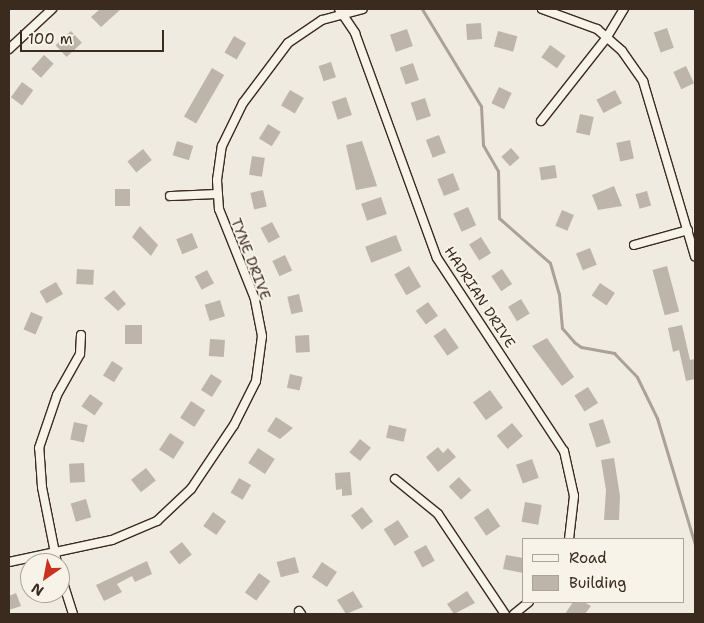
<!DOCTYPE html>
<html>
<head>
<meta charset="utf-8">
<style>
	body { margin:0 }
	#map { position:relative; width:704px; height:623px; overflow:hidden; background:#efebe0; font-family:"Shantell Sans",sans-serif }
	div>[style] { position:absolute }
	.stream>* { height:3px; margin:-1.5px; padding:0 1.5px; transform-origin:1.5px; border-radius:1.5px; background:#aaa296 }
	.building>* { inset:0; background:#bdb5aa; transform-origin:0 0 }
	.roads { filter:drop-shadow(1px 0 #3b2a1e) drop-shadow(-1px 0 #3b2a1e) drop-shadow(0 1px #3b2a1e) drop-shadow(0 -1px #3b2a1e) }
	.street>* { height:8px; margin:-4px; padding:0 4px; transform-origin:4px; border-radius:4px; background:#f7f3e8 }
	span { translate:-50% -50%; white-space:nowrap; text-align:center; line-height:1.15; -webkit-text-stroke:4px #f7f3e8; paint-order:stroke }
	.street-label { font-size:14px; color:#3b2a1e }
	.frame { position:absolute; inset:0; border:10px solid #3b2a1e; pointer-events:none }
	.legend { position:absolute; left:522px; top:538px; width:162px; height:65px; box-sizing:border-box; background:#f7f3e8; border:1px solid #aca397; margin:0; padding:6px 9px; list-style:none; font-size:15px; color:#3b2a1e }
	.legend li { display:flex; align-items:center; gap:10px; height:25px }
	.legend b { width:25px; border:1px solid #aca397 }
	.north { position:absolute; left:20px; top:553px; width:50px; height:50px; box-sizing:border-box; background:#f7f3e8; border:1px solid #aca397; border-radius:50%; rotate:213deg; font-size:14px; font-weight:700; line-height:20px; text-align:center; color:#3b2a1e }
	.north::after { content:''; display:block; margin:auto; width:18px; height:22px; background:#c8321e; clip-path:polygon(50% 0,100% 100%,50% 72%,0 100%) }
	.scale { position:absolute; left:20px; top:30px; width:144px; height:22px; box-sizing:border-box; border:2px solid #3b2a1e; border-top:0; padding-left:6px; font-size:15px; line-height:18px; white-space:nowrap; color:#3b2a1e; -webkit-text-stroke:4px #f7f3e8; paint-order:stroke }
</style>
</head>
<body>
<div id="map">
	<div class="stream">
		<div style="left:422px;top:9px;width:114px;rotate:58.7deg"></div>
		<div style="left:481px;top:106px;width:39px;rotate:87deg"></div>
		<div style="left:483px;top:145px;width:30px;rotate:60deg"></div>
		<div style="left:498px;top:171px;width:47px;rotate:88.8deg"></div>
		<div style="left:499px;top:218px;width:68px;rotate:41.4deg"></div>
		<div style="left:550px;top:263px;width:32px;rotate:74deg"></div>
		<div style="left:559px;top:294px;width:34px;rotate:85deg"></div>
		<div style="left:562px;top:328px;width:18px;rotate:49deg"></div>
		<div style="left:574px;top:342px;width:9px;rotate:36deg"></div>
		<div style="left:581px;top:347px;width:34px;rotate:10deg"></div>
		<div style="left:614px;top:353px;width:33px;rotate:46deg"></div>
		<div style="left:637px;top:377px;width:46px;rotate:64deg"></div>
		<div style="left:657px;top:418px;width:133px;rotate:73.3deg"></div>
	</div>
	<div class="building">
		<div style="clip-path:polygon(100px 9px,121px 9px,101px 27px,91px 17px)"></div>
		<div style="left:481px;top:23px;width:16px;height:15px;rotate:86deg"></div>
		<div style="left:667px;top:28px;width:21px;height:14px;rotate:71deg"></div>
		<div style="left:407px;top:29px;width:18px;height:18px;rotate:71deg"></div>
		<div style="left:71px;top:31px;width:16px;height:21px;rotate:47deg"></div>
		<div style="left:498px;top:31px;width:20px;height:16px;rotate:15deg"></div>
		<div style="left:234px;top:36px;width:14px;height:19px;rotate:30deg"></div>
		<div style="left:550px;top:45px;width:19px;height:15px;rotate:35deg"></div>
		<div style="left:44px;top:55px;width:13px;height:19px;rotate:42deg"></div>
		<div style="left:331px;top:62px;width:16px;height:13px;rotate:72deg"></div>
		<div style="left:413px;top:63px;width:18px;height:14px;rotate:71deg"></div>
		<div style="left:686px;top:66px;width:19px;height:14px;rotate:65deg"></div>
		<div style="left:212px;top:68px;width:14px;height:56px;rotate:30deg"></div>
		<div style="left:22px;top:82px;width:14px;height:19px;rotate:36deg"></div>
		<div style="left:499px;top:87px;width:14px;height:18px;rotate:25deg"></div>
		<div style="left:290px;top:90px;width:16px;height:18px;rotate:30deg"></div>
		<div style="left:615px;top:90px;width:15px;height:21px;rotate:62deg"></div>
		<div style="left:346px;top:97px;width:19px;height:15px;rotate:72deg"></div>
		<div style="left:425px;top:98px;width:19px;height:15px;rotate:72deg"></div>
		<div style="left:580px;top:114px;width:14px;height:19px;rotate:12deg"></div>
		<div style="left:268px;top:124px;width:15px;height:17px;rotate:32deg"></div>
		<div style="left:439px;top:135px;width:19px;height:14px;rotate:69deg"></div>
		<div style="left:630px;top:140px;width:19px;height:14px;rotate:78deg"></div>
		<div style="left:177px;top:141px;width:17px;height:15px;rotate:17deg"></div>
		<div style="clip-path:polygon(362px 141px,377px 186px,356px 190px,346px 145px)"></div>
		<div style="left:511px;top:148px;width:13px;height:13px;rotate:48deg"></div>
		<div style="left:143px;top:149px;width:14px;height:20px;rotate:51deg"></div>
		<div style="left:252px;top:156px;width:13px;height:19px;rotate:9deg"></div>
		<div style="left:555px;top:165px;width:13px;height:16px;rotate:81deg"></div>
		<div style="left:453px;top:173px;width:18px;height:17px;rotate:68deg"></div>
		<div style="clip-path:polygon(614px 186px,622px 206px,598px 210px,592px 195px)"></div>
		<div style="left:115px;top:189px;width:15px;height:17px"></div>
		<div style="left:263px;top:190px;width:17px;height:13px;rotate:77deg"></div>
		<div style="left:647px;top:191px;width:15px;height:12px;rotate:74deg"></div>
		<div style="left:381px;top:197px;width:18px;height:21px;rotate:71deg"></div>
		<div style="left:468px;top:207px;width:20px;height:16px;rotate:66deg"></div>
		<div style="left:562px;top:210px;width:13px;height:17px;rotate:23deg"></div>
		<div style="left:272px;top:222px;width:17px;height:13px;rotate:62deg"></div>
		<div style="clip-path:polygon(140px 226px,158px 245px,151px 256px,132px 237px)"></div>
		<div style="left:192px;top:233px;width:16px;height:17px;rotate:68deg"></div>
		<div style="left:396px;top:235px;width:17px;height:33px;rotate:69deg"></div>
		<div style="left:481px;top:237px;width:19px;height:14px;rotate:58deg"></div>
		<div style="left:590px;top:248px;width:18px;height:15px;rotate:68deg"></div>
		<div style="left:285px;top:255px;width:17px;height:14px;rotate:65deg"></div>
		<div style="left:409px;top:266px;width:24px;height:17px;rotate:60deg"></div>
		<div style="left:667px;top:266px;width:47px;height:15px;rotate:75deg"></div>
		<div style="left:77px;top:269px;width:17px;height:15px;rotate:3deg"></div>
		<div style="left:502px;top:269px;width:18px;height:13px;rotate:56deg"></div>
		<div style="left:207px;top:270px;width:15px;height:14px;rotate:62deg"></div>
		<div style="left:56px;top:282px;width:14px;height:19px;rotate:60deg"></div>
		<div style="left:600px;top:283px;width:18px;height:15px;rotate:34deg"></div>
		<div style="clip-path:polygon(114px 290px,126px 304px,118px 311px,104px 298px)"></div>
		<div style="left:299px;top:294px;width:18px;height:12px;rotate:77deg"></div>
		<div style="left:521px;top:299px;width:17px;height:15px;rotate:59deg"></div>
		<div style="left:220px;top:300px;width:17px;height:16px;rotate:73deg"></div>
		<div style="left:428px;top:302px;width:17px;height:15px;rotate:54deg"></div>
		<div style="left:31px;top:312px;width:13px;height:19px;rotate:23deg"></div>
		<div style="left:125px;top:325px;width:17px;height:19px"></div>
		<div style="clip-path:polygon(682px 325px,690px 360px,695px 359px,695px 379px,686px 381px,679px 350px,673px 352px,668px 328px)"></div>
		<div style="left:445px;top:328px;width:24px;height:14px;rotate:55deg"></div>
		<div style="left:309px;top:335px;width:17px;height:14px;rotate:87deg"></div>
		<div style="clip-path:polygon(547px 338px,574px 377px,562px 386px,532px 346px)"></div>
		<div style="left:210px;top:339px;width:15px;height:17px;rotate:4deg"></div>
		<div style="left:112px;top:361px;width:13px;height:17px;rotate:32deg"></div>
		<div style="left:211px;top:374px;width:13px;height:19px;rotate:32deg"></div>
		<div style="left:290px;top:374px;width:13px;height:14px;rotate:13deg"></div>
		<div style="left:588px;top:387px;width:19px;height:16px;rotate:58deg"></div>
		<div style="left:490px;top:390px;width:22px;height:21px;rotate:54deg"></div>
		<div style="left:90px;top:394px;width:16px;height:15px;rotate:35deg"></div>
		<div style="left:191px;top:401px;width:17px;height:20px;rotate:33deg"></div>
		<div style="clip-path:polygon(276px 417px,293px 428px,280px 439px,267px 431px)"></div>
		<div style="left:603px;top:419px;width:25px;height:15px;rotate:72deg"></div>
		<div style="left:74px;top:422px;width:14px;height:18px;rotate:12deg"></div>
		<div style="left:512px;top:423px;width:17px;height:20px;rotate:50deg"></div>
		<div style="left:389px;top:425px;width:18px;height:13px;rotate:13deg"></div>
		<div style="left:170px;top:433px;width:17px;height:20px;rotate:33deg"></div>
		<div style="left:360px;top:439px;width:14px;height:17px;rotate:39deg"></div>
		<div style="clip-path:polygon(438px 447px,443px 453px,448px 448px,456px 457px,438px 472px,426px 457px)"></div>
		<div style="left:258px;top:448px;width:20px;height:18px;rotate:33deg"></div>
		<div style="clip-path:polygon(614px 458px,620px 496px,619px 520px,604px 520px,606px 490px,601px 460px)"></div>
		<div style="left:532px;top:459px;width:20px;height:17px;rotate:70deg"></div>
		<div style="left:84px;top:463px;width:19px;height:15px;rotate:87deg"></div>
		<div style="left:146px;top:468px;width:16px;height:19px;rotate:52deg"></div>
		<div style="clip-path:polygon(350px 472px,352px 495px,342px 496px,342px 489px,336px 490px,335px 473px)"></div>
		<div style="left:459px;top:477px;width:18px;height:14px;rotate:47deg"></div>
		<div style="left:239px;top:478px;width:14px;height:17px;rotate:30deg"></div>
		<div style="left:86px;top:499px;width:19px;height:16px;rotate:74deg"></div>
		<div style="left:525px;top:502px;width:17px;height:20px;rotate:10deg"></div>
		<div style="left:362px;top:507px;width:18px;height:14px;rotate:52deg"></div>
		<div style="left:488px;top:508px;width:22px;height:17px;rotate:56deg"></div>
		<div style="left:213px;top:512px;width:16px;height:17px;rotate:35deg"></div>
		<div style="left:398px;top:520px;width:20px;height:17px;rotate:57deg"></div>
		<div style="left:182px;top:542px;width:16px;height:16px;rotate:52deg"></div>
		<div style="left:426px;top:545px;width:18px;height:14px;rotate:61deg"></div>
		<div style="clip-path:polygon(506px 555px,523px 558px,523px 573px,503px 569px)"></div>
		<div style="left:295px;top:557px;width:16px;height:19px;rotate:75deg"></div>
		<div style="clip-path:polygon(147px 561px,152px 574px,135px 582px,132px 576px,117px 584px,122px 592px,104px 601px,96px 585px)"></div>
		<div style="left:322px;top:562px;width:18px;height:18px;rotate:34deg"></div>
		<div style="left:259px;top:573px;width:14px;height:24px;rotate:36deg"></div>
		<div style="clip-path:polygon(353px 591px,363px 607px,346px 614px,337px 600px)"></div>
		<div style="clip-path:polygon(467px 591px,475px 603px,454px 614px,447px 604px)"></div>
		<div style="clip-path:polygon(16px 593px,21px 606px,9px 610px,9px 596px)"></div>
		<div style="clip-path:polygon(573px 602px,584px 602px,591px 606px,585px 614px,565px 614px)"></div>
	</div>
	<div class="roads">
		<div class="street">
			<div style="left:339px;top:9px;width:29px;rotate:56deg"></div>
			<div style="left:355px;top:33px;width:239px;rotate:70deg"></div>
			<div style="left:437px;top:258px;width:231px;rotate:56.7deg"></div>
			<div style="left:564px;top:451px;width:46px;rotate:77.5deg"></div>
			<div style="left:574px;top:496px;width:43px;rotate:96.6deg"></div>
			<div style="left:542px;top:9px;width:59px;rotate:20deg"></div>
			<div style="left:597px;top:29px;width:33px;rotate:41deg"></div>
			<div style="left:622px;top:51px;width:37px;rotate:55deg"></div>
			<div style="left:643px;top:81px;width:183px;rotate:73.5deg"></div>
			<div style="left:9px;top:49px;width:59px;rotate:-42.9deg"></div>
			<div style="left:541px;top:121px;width:107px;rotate:-51.8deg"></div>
			<div style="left:607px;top:37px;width:33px;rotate:-59deg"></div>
			<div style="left:170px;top:196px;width:48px;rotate:-2.4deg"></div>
			<div style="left:634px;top:245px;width:56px;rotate:-15.5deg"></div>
			<div style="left:395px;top:479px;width:55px;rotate:39.1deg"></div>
			<div style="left:438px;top:514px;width:120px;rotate:56.2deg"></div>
			<div style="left:9px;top:562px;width:105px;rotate:-12.1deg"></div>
			<div style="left:112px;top:540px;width:49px;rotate:-22.9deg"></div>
			<div style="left:157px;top:521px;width:47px;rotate:-43.3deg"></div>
			<div style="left:191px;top:489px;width:77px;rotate:-56.1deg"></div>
			<div style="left:234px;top:425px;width:49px;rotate:-63.4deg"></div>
			<div style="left:256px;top:381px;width:45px;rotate:-82.4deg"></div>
			<div style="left:262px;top:336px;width:38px;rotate:-101deg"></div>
			<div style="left:255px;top:299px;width:97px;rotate:-111.8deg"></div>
			<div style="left:219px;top:209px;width:29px;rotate:-94deg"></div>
			<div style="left:217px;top:180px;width:34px;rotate:-82deg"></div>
			<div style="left:222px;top:146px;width:48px;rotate:-64deg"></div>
			<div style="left:243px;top:103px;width:75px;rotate:-53.1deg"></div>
			<div style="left:288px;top:43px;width:41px;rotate:-34.1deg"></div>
			<div style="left:322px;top:20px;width:42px;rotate:-15deg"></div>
			<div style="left:57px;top:563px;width:77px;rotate:-101.2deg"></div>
			<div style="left:42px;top:487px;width:39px;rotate:-94deg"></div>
			<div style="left:39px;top:448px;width:56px;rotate:-71.2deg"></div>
			<div style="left:57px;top:395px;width:47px;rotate:-60.7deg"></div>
			<div style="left:80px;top:354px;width:19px;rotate:-87deg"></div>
			<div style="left:60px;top:573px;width:43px;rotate:72.4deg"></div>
			<div style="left:299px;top:611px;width:4px;rotate:56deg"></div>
			<div style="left:514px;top:614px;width:19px;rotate:-39deg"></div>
		</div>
	</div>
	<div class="street-label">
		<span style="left:251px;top:259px;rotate:69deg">TYNE DRIVE</span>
		<span style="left:480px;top:297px;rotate:57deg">HADRIAN DRIVE</span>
	</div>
	<div class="frame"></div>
	<ul class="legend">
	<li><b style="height:6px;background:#f7f3e8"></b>Road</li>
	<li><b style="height:14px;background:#bdb5aa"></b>Building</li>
	</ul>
	<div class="north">N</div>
	<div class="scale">100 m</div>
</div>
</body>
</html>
